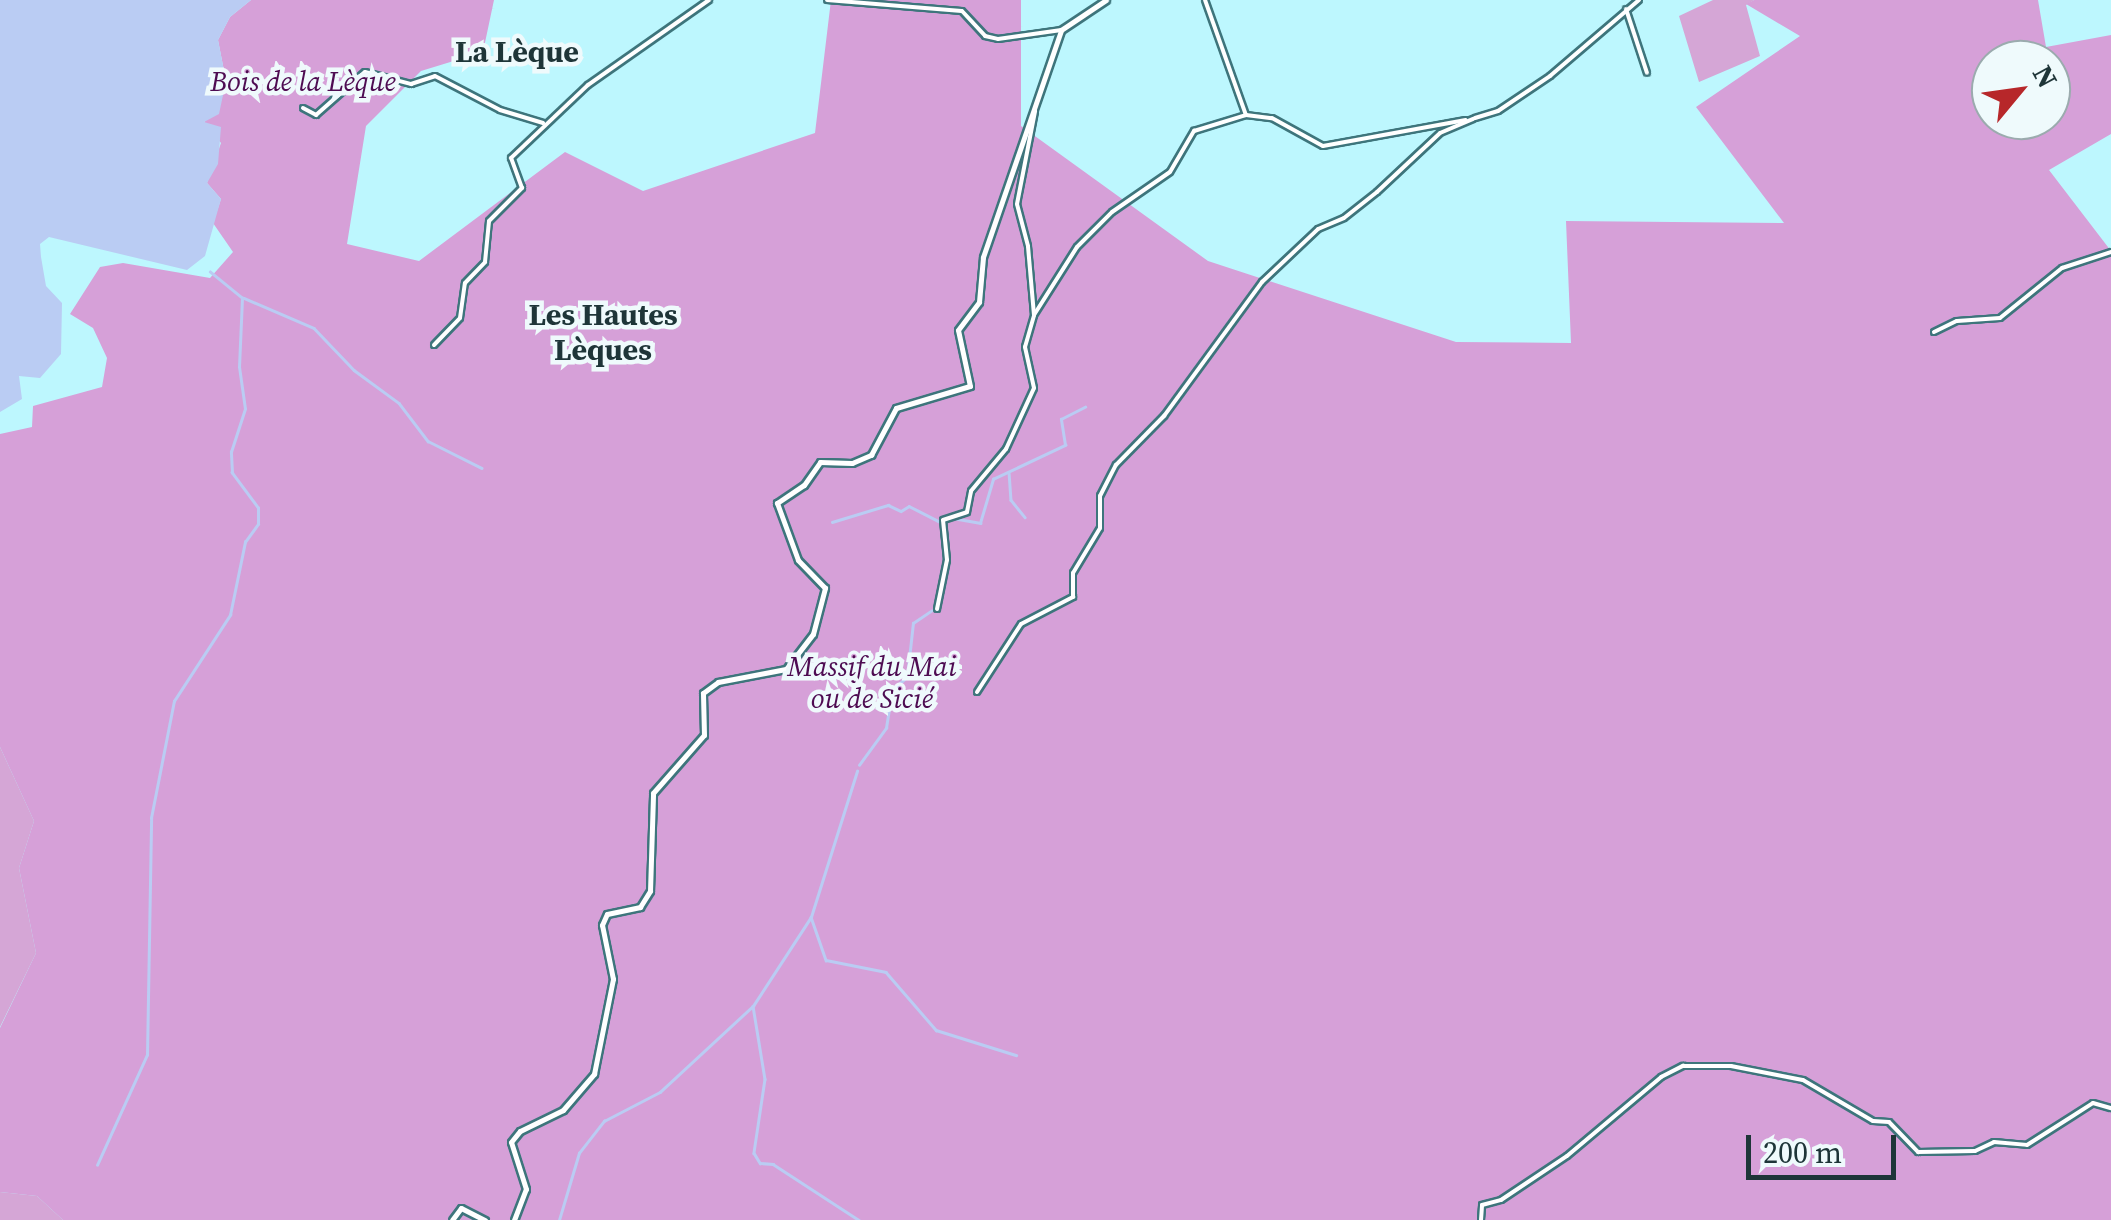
<!DOCTYPE html>
<html>
<head>
<meta charset="utf-8">
<style>
	body { margin:0 }
	#map { position:relative; width:2111px; height:1220px; overflow:hidden; background:#bdf7fe; font-family:"Source Serif 4",serif }
	div>[style] { position:absolute }
	.green>* { inset:0; background:#d5a6d6 }
	.forest>* { inset:0; background:#d6a0d8 }
	.water>* { inset:0; background:#baccf3 }
	.stream>* { height:2.5px; margin:-1.25px; padding:0 1.25px; transform-origin:1.25px; border-radius:1.25px; background:#baccf3 }
	.roads { filter:drop-shadow(2px 0 #3e757c) drop-shadow(-2px 0 #3e757c) drop-shadow(0 2px #3e757c) drop-shadow(0 -2px #3e757c) }
	.minor>* { height:4px; margin:-2px; padding:0 2px; transform-origin:2px; border-radius:2px; background:#fff }
	.tertiary>* { height:5px; margin:-2.5px; padding:0 2.5px; transform-origin:2.5px; border-radius:2.5px; background:#fff }
	span { translate:-50% -50%; white-space:nowrap; text-align:center; line-height:1.15; -webkit-text-stroke:9px #effafc; paint-order:stroke }
	.park-label { font-size:28px; color:#4e0c52; font-style:italic }
	.neighbourhood-label { font-size:30px; color:#1e3538; font-weight:700 }
	.north { position:absolute; left:1971px; top:40px; width:100px; height:100px; box-sizing:border-box; background:#effafc; border:2px solid #9babae; border-radius:50%; rotate:61deg; font-size:28px; font-weight:700; line-height:40px; text-align:center; color:#1e3538 }
	.north::after { content:''; display:block; margin:auto; width:35px; height:45px; background:#b7272a; clip-path:polygon(50% 0,100% 100%,50% 72%,0 100%) }
	.scale { position:absolute; left:1746px; top:1135px; width:150px; height:45px; box-sizing:border-box; border:5px solid #1e3538; border-top:0; padding-left:12px; font-size:30px; line-height:35px; white-space:nowrap; color:#1e3538; -webkit-text-stroke:8px #effafc; paint-order:stroke }
</style>
</head>
<body>
<div id="map">
	<div class="green">
		<div style="clip-path:polygon(1713px 0,1754px 0,1746px 5px,1760px 56px,1699px 82px,1679px 16px)"></div>
		<div style="clip-path:polygon(0 747px,34px 821px,19px 868px,36px 953px,0 1027px)"></div>
		<div style="clip-path:polygon(0 1192px,37px 1196px,63px 1220px,0 1220px)"></div>
	</div>
	<div class="forest">
		<div style="clip-path:polygon(evenodd,251px 0,494px 0,483px 52px,421px 71px,366px 126px,347px 244px,419px 261px,565px 152px,643px 191px,815px 133px,831px 0,1021px 0,1021px 126px,1208px 261px,1456px 342px,1571px 343px,1566px 221px,1784px 223px,1696px 107px,1800px 36px,1746px 4px,1754px 0,2038px 0,2046px 47px,2111px 35px,2111px 134px,2049px 170px,2111px 251px,2111px 1220px,63px 1220px,37px 1196px,0 1192px,0 1028px,36px 953px,19px 868px,34px 821px,0 747px,0 434px,32px 427px,33px 406px,102px 387px,107px 358px,93px 328px,70px 314px,100px 267px,123px 263px,210px 278px,233px 252px,213px 223px,221px 199px,207px 183px,221px 143px,204px 122px,219px 109px,226px 81px,218px 40px,230px 17px,251px 0,1991px 60px,2051px 60px,2051px 120px,1991px 120px,1991px 60px)"></div>
	</div>
	<div class="water">
		<div style="clip-path:polygon(0 0,251px 0,230px 17px,218px 40px,226px 81px,219px 114px,204px 122px,221px 127px,218px 164px,207px 183px,221px 199px,205px 256px,187px 270px,49px 237px,40px 244px,41px 257px,46px 286px,62px 303px,61px 354px,40px 378px,19px 376px,22px 399px,0 412px)"></div>
	</div>
	<div class="stream">
		<div style="left:244px;top:298px;width:76px;rotate:23.2deg"></div>
		<div style="left:314px;top:328px;width:58px;rotate:46.4deg"></div>
		<div style="left:354px;top:370px;width:56px;rotate:36.3deg"></div>
		<div style="left:399px;top:403px;width:48px;rotate:52.7deg"></div>
		<div style="left:428px;top:441px;width:60px;rotate:26.6deg"></div>
		<div style="left:1009px;top:472px;width:28px;rotate:86deg"></div>
		<div style="left:1011px;top:500px;width:22px;rotate:51deg"></div>
		<div style="left:947px;top:517px;width:34px;rotate:10deg"></div>
		<div style="left:980px;top:523px;width:46px;rotate:-73.5deg"></div>
		<div style="left:993px;top:479px;width:80px;rotate:-25.3deg"></div>
		<div style="left:1065px;top:445px;width:26px;rotate:-99deg"></div>
		<div style="left:1061px;top:419px;width:27px;rotate:-27deg"></div>
		<div style="left:832px;top:522px;width:59px;rotate:-16.9deg"></div>
		<div style="left:888px;top:505px;width:14px;rotate:25deg"></div>
		<div style="left:901px;top:511px;width:9px;rotate:-32deg"></div>
		<div style="left:909px;top:506px;width:36px;rotate:27deg"></div>
		<div style="left:859px;top:765px;width:46px;rotate:-53.9deg"></div>
		<div style="left:886px;top:728px;width:38px;rotate:-81deg"></div>
		<div style="left:892px;top:690px;width:20px;rotate:-41deg"></div>
		<div style="left:907px;top:677px;width:54px;rotate:-83.7deg"></div>
		<div style="left:913px;top:623px;width:22px;rotate:-34deg"></div>
		<div style="left:811px;top:917px;width:46px;rotate:70.8deg"></div>
		<div style="left:826px;top:960px;width:61px;rotate:11.3deg"></div>
		<div style="left:886px;top:972px;width:77px;rotate:49.2deg"></div>
		<div style="left:936px;top:1030px;width:84px;rotate:17.4deg"></div>
		<div style="left:753px;top:1006px;width:74px;rotate:80.7deg"></div>
		<div style="left:765px;top:1079px;width:75px;rotate:98.5deg"></div>
		<div style="left:754px;top:1153px;width:12px;rotate:59deg"></div>
		<div style="left:760px;top:1163px;width:13px;rotate:4deg"></div>
		<div style="left:773px;top:1164px;width:103px;rotate:33.1deg"></div>
		<div style="left:97px;top:1165px;width:121px;rotate:-65.6deg"></div>
		<div style="left:147px;top:1055px;width:237px;rotate:-89deg"></div>
		<div style="left:151px;top:818px;width:119px;rotate:-78.9deg"></div>
		<div style="left:174px;top:701px;width:103px;rotate:-56.9deg"></div>
		<div style="left:230px;top:615px;width:75px;rotate:-78.4deg"></div>
		<div style="left:245px;top:542px;width:22px;rotate:-54deg"></div>
		<div style="left:258px;top:524px;width:16px;rotate:-90deg"></div>
		<div style="left:258px;top:508px;width:44px;rotate:-126.6deg"></div>
		<div style="left:232px;top:473px;width:21px;rotate:-93deg"></div>
		<div style="left:231px;top:452px;width:45px;rotate:-72deg"></div>
		<div style="left:245px;top:409px;width:42px;rotate:-98.1deg"></div>
		<div style="left:239px;top:367px;width:69px;rotate:-87.5deg"></div>
		<div style="left:242px;top:298px;width:41px;rotate:-140.9deg"></div>
		<div style="left:559px;top:1220px;width:70px;rotate:-73.4deg"></div>
		<div style="left:579px;top:1153px;width:41px;rotate:-52deg"></div>
		<div style="left:604px;top:1121px;width:63px;rotate:-27.4deg"></div>
		<div style="left:660px;top:1092px;width:127px;rotate:-42.8deg"></div>
		<div style="left:753px;top:1006px;width:106px;rotate:-56.9deg"></div>
		<div style="left:811px;top:917px;width:153px;rotate:-72.5deg"></div>
	</div>
	<div class="roads">
		<div class="minor">
			<div style="left:827px;top:0;width:135px;rotate:4.7deg"></div>
			<div style="left:962px;top:11px;width:34px;rotate:47deg"></div>
			<div style="left:985px;top:36px;width:13px;rotate:13deg"></div>
			<div style="left:998px;top:39px;width:64px;rotate:-8.1deg"></div>
			<div style="left:1205px;top:0;width:122px;rotate:70.4deg"></div>
			<div style="left:1626px;top:9px;width:67px;rotate:71.8deg"></div>
			<div style="left:303px;top:108px;width:15px;rotate:28deg"></div>
			<div style="left:316px;top:115px;width:65px;rotate:-41.3deg"></div>
			<div style="left:365px;top:72px;width:48px;rotate:14.6deg"></div>
			<div style="left:411px;top:84px;width:25px;rotate:-18deg"></div>
			<div style="left:435px;top:76px;width:73px;rotate:27.6deg"></div>
			<div style="left:500px;top:110px;width:45px;rotate:16.8deg"></div>
			<div style="left:1475px;top:118px;width:24px;rotate:-17deg"></div>
			<div style="left:1498px;top:111px;width:63px;rotate:-33.9deg"></div>
			<div style="left:1550px;top:76px;width:117px;rotate:-40.5deg"></div>
			<div style="left:1034px;top:315px;width:80px;rotate:-57.7deg"></div>
			<div style="left:1077px;top:247px;width:49px;rotate:-45deg"></div>
			<div style="left:1112px;top:212px;width:70px;rotate:-34.6deg"></div>
			<div style="left:1170px;top:172px;width:48px;rotate:-59.7deg"></div>
			<div style="left:1194px;top:131px;width:54px;rotate:-17.1deg"></div>
			<div style="left:1246px;top:115px;width:26px;rotate:7deg"></div>
			<div style="left:1272px;top:118px;width:58px;rotate:28.8deg"></div>
			<div style="left:1323px;top:146px;width:145px;rotate:-10.3deg"></div>
			<div style="left:1934px;top:332px;width:25px;rotate:-26deg"></div>
			<div style="left:1957px;top:321px;width:43px;rotate:-4deg"></div>
			<div style="left:2000px;top:318px;width:80px;rotate:-38.9deg"></div>
			<div style="left:2062px;top:268px;width:52px;rotate:-18.1deg"></div>
			<div style="left:434px;top:345px;width:37px;rotate:-46deg"></div>
			<div style="left:460px;top:318px;width:35px;rotate:-82deg"></div>
			<div style="left:465px;top:283px;width:29px;rotate:-46deg"></div>
			<div style="left:485px;top:262px;width:41px;rotate:-84.4deg"></div>
			<div style="left:489px;top:221px;width:47px;rotate:-45deg"></div>
			<div style="left:522px;top:188px;width:32px;rotate:-110deg"></div>
			<div style="left:511px;top:158px;width:106px;rotate:-43.5deg"></div>
			<div style="left:588px;top:85px;width:148px;rotate:-35.1deg"></div>
			<div style="left:937px;top:609px;width:50px;rotate:-78.5deg"></div>
			<div style="left:947px;top:560px;width:40px;rotate:-95.7deg"></div>
			<div style="left:943px;top:520px;width:25px;rotate:-18deg"></div>
			<div style="left:967px;top:512px;width:21px;rotate:-79deg"></div>
			<div style="left:971px;top:491px;width:55px;rotate:-50.2deg"></div>
			<div style="left:1006px;top:449px;width:67px;rotate:-65.3deg"></div>
			<div style="left:1034px;top:388px;width:42px;rotate:-102.4deg"></div>
			<div style="left:1025px;top:347px;width:33px;rotate:-74deg"></div>
			<div style="left:1034px;top:315px;width:69px;rotate:-95deg"></div>
			<div style="left:1028px;top:246px;width:43px;rotate:-104.7deg"></div>
			<div style="left:1017px;top:204px;width:95px;rotate:-79deg"></div>
			<div style="left:977px;top:692px;width:81px;rotate:-57.1deg"></div>
			<div style="left:1021px;top:624px;width:59px;rotate:-27.4deg"></div>
			<div style="left:1073px;top:597px;width:24px;rotate:-90deg"></div>
			<div style="left:1073px;top:573px;width:52px;rotate:-59deg"></div>
			<div style="left:1100px;top:528px;width:32px;rotate:-90deg"></div>
			<div style="left:1100px;top:496px;width:35px;rotate:-63deg"></div>
			<div style="left:1116px;top:465px;width:69px;rotate:-45.6deg"></div>
			<div style="left:1164px;top:416px;width:166px;rotate:-53.8deg"></div>
			<div style="left:1262px;top:282px;width:77px;rotate:-43.4deg"></div>
			<div style="left:1318px;top:229px;width:28px;rotate:-23deg"></div>
			<div style="left:1344px;top:218px;width:42px;rotate:-38.2deg"></div>
			<div style="left:1377px;top:192px;width:86px;rotate:-43.1deg"></div>
			<div style="left:1440px;top:133px;width:36px;rotate:-23deg"></div>
			<div style="left:1481px;top:1220px;width:15px;rotate:-86deg"></div>
			<div style="left:1482px;top:1205px;width:20px;rotate:-15deg"></div>
			<div style="left:1501px;top:1200px;width:79px;rotate:-33.7deg"></div>
			<div style="left:1567px;top:1156px;width:123px;rotate:-40deg"></div>
			<div style="left:1661px;top:1077px;width:25px;rotate:-27deg"></div>
			<div style="left:1683px;top:1066px;width:48px"></div>
			<div style="left:1731px;top:1066px;width:73px;rotate:11deg"></div>
			<div style="left:1803px;top:1080px;width:81px;rotate:30.4deg"></div>
			<div style="left:1873px;top:1121px;width:16px;rotate:4deg"></div>
			<div style="left:1889px;top:1122px;width:42px;rotate:46deg"></div>
			<div style="left:1918px;top:1152px;width:57px;rotate:-1deg"></div>
			<div style="left:1975px;top:1151px;width:21px;rotate:-25deg"></div>
			<div style="left:1994px;top:1142px;width:33px;rotate:5deg"></div>
			<div style="left:2027px;top:1145px;width:78px;rotate:-32.5deg"></div>
			<div style="left:2093px;top:1103px;width:19px;rotate:16deg"></div>
		</div>
		<div class="tertiary">
			<div style="left:452px;top:1220px;width:15px;rotate:-53deg"></div>
			<div style="left:461px;top:1208px;width:27px;rotate:27deg"></div>
			<div style="left:514px;top:1220px;width:33px;rotate:-69deg"></div>
			<div style="left:526px;top:1189px;width:49px;rotate:-107.7deg"></div>
			<div style="left:511px;top:1142px;width:14px;rotate:-51deg"></div>
			<div style="left:520px;top:1131px;width:48px;rotate:-26deg"></div>
			<div style="left:563px;top:1110px;width:48px;rotate:-49.3deg"></div>
			<div style="left:594px;top:1074px;width:97px;rotate:-78.7deg"></div>
			<div style="left:613px;top:979px;width:55px;rotate:-101.5deg"></div>
			<div style="left:602px;top:925px;width:12px;rotate:-66deg"></div>
			<div style="left:607px;top:914px;width:34px;rotate:-12deg"></div>
			<div style="left:640px;top:907px;width:19px;rotate:-58deg"></div>
			<div style="left:650px;top:891px;width:98px;rotate:-88.2deg"></div>
			<div style="left:653px;top:793px;width:77px;rotate:-48.7deg"></div>
			<div style="left:704px;top:735px;width:42px;rotate:-91.4deg"></div>
			<div style="left:703px;top:693px;width:19px;rotate:-36deg"></div>
			<div style="left:718px;top:682px;width:69px;rotate:-10.8deg"></div>
			<div style="left:786px;top:669px;width:44px;rotate:-52.4deg"></div>
			<div style="left:813px;top:634px;width:48px;rotate:-75.4deg"></div>
			<div style="left:825px;top:588px;width:39px;rotate:-134deg"></div>
			<div style="left:798px;top:560px;width:61px;rotate:-110.2deg"></div>
			<div style="left:777px;top:503px;width:32px;rotate:-34deg"></div>
			<div style="left:804px;top:485px;width:28px;rotate:-55deg"></div>
			<div style="left:820px;top:462px;width:32px;rotate:2deg"></div>
			<div style="left:852px;top:463px;width:21px;rotate:-23deg"></div>
			<div style="left:871px;top:455px;width:53px;rotate:-62deg"></div>
			<div style="left:896px;top:408px;width:77px;rotate:-16.6deg"></div>
			<div style="left:970px;top:386px;width:57px;rotate:-102.1deg"></div>
			<div style="left:958px;top:330px;width:35px;rotate:-53deg"></div>
			<div style="left:979px;top:302px;width:45px;rotate:-84.9deg"></div>
			<div style="left:983px;top:257px;width:240px;rotate:-71deg"></div>
			<div style="left:1061px;top:30px;width:54px;rotate:-33.7deg"></div>
		</div>
	</div>
	<div class="park-label">
		<span style="left:303px;top:81px">Bois de la Lèque</span>
		<span style="left:872px;top:682px">Massif du Mai<br>ou de Sicié</span>
	</div>
	<div class="neighbourhood-label">
		<span style="left:517px;top:52px">La Lèque</span>
		<span style="left:603px;top:332px">Les Hautes<br>Lèques</span>
	</div>
	<div class="north">N</div>
	<div class="scale">200 m</div>
</div>
</body>
</html>
